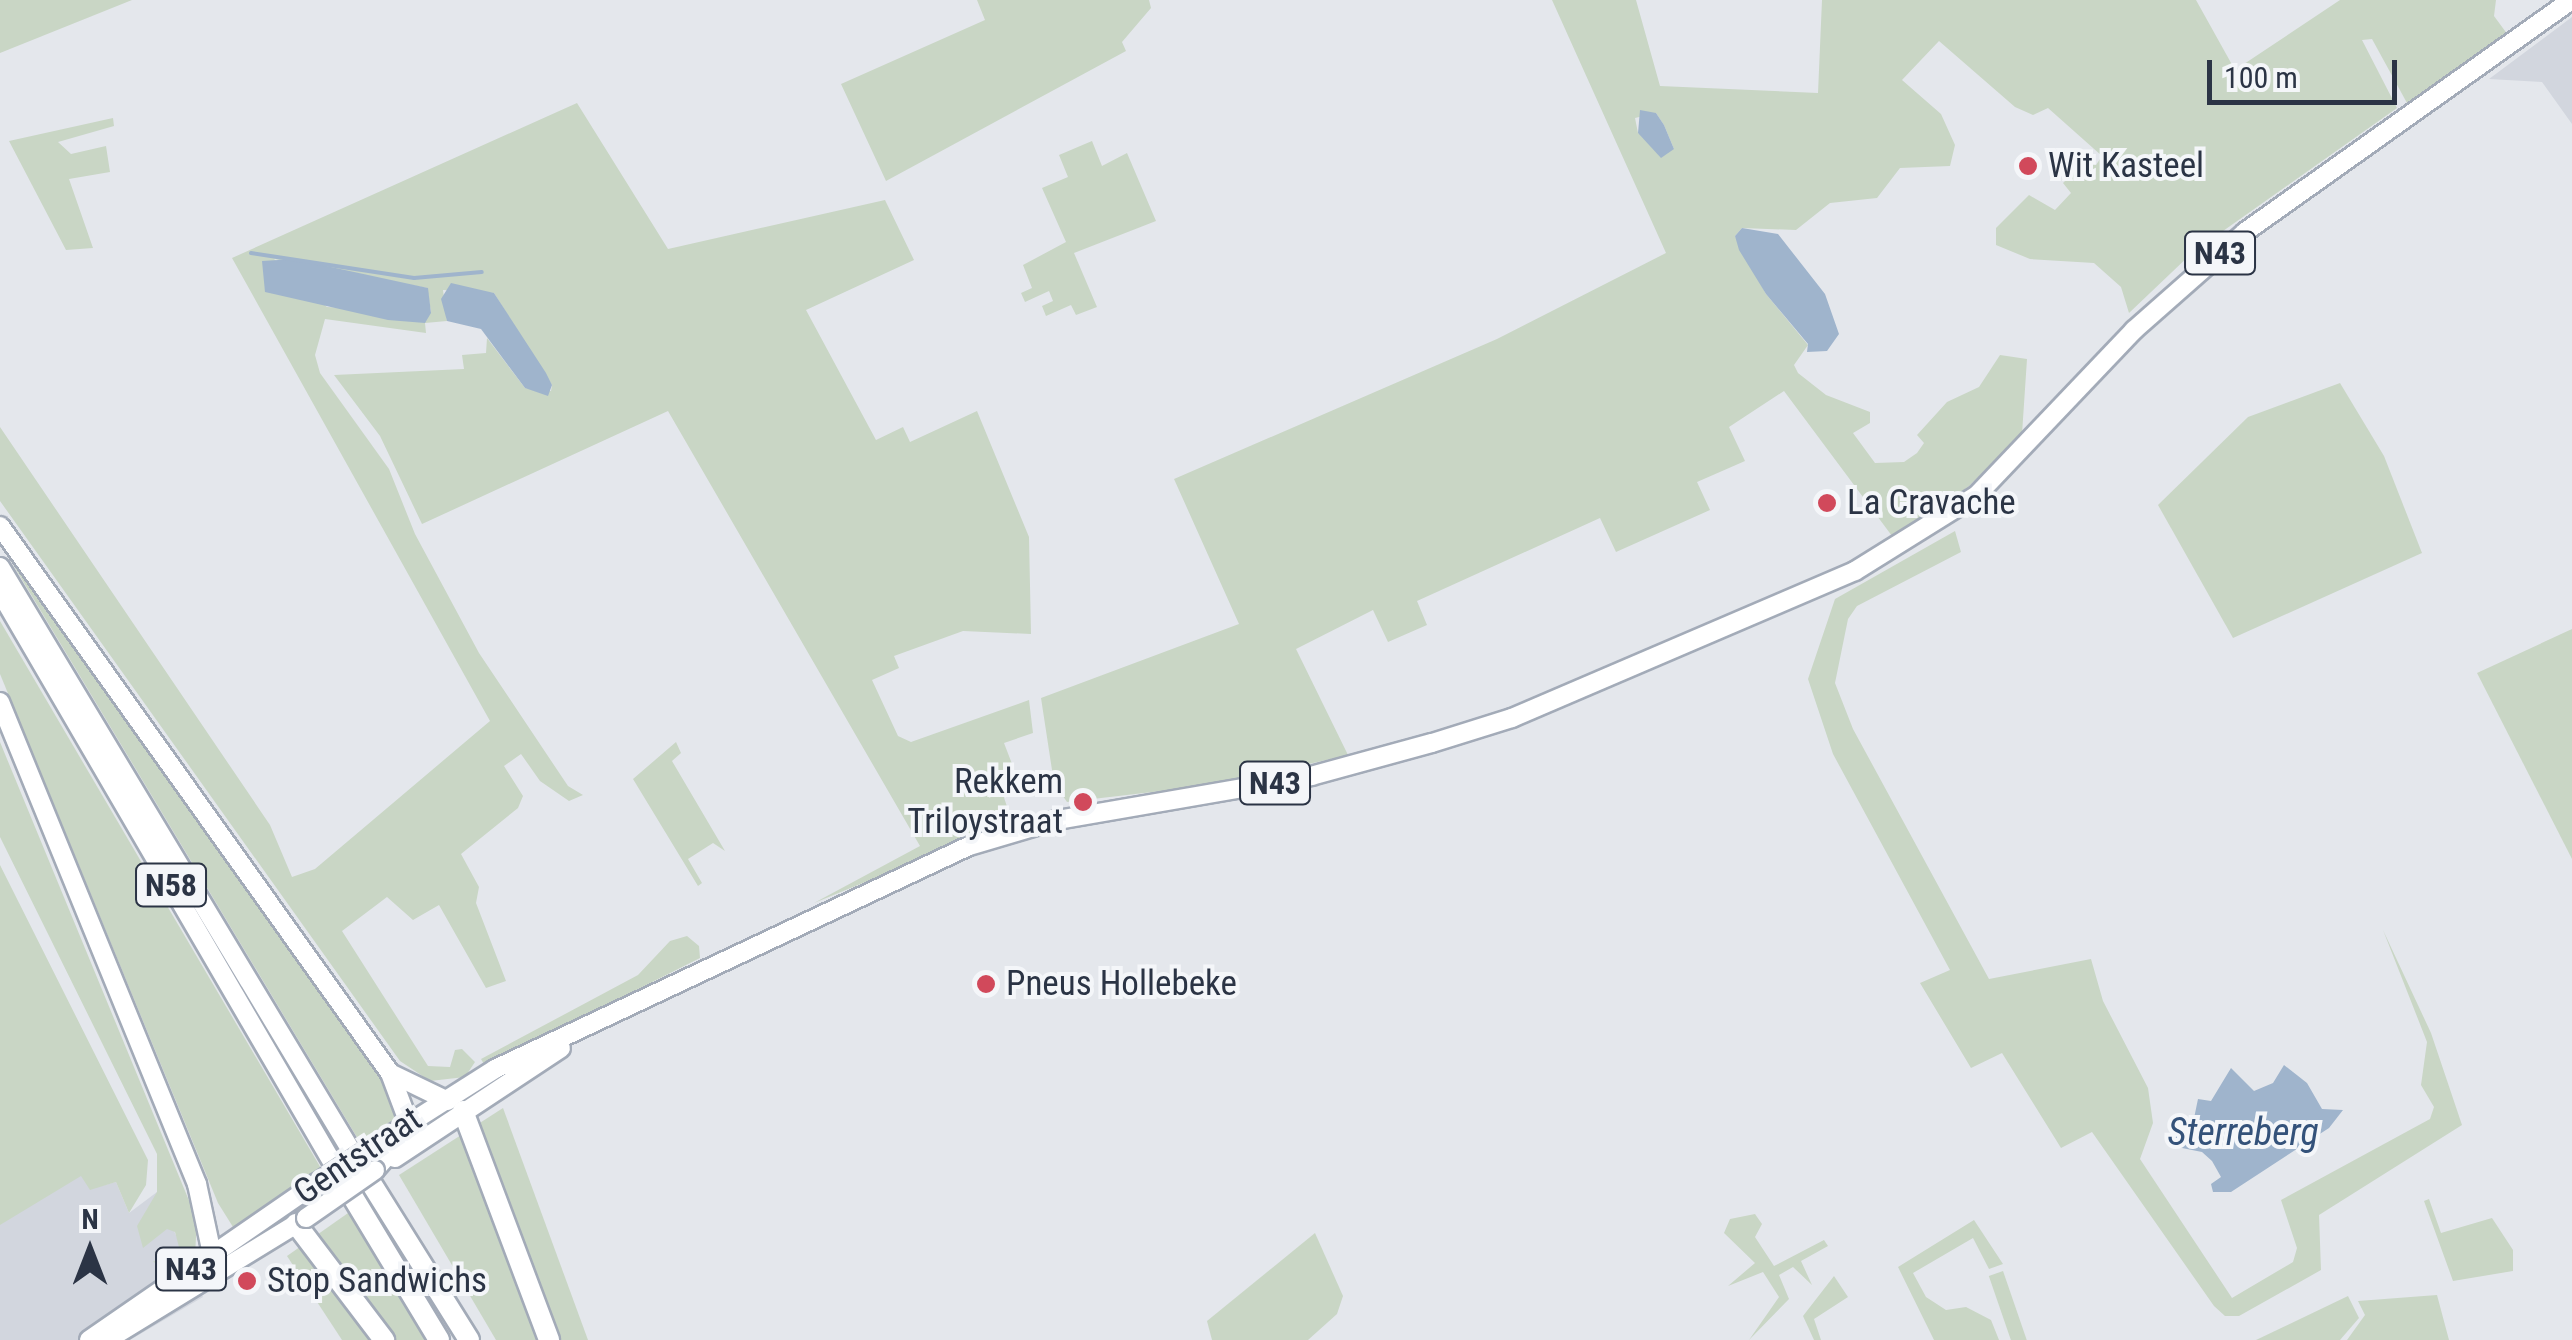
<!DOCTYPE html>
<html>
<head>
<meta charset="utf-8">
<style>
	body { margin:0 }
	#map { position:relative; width:2572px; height:1340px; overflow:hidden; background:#e4e7ec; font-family:"Roboto Condensed",sans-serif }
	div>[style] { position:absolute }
	.built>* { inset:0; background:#d2d6de }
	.green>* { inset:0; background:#c9d6c5; transform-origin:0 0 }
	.water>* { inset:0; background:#9fb4cc }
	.stream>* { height:4px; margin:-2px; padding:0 2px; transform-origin:2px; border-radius:2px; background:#9fb4cc }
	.roads { filter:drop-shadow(2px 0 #a3abb8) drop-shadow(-2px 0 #a3abb8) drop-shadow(0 2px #a3abb8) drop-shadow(0 -2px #a3abb8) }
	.primary>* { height:18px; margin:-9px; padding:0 9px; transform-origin:9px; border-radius:9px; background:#fff }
	.trunk>* { height:20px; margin:-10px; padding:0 10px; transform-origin:10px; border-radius:10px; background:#fff }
	.bridges { filter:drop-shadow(2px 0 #a3abb8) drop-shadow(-2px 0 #a3abb8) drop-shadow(0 2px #a3abb8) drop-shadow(0 -2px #a3abb8) }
	.primary-bridge>* { height:18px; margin:-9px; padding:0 9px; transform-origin:9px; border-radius:9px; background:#fff }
	.dots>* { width:28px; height:28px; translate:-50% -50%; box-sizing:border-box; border:5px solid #f4f6f9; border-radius:50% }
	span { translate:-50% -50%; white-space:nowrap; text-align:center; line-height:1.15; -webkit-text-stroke:8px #f4f6f9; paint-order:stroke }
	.shield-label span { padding:2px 8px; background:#f4f6f9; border:2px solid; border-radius:8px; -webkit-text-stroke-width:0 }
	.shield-label { font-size:32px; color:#2b3445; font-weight:700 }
	.poi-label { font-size:35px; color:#2b3445 }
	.left { translate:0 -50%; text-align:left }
	.right { translate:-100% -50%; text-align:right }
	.street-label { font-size:35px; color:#2b3445 }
	.water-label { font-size:38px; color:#34527a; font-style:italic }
	.north { position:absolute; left:40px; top:1200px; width:100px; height:100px; -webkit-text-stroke:8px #f4f6f9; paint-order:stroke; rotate:0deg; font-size:28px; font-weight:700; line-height:40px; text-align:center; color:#2b3445 }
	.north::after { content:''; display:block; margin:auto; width:35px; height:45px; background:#2b3445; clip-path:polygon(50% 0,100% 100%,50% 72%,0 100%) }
	.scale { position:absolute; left:2207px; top:60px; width:190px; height:45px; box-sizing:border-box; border:5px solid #2b3445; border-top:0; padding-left:12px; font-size:30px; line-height:35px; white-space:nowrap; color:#2b3445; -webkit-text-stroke:8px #f4f6f9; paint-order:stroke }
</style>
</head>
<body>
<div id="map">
	<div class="built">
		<div style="clip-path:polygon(2572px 17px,2572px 124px,2542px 82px,2489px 79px)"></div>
		<div style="clip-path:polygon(82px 1172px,90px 1189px,116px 1182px,129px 1213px,157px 1192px,203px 1297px,130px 1340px,0 1340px,0 1223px)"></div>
	</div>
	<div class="green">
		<div style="clip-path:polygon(0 0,132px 0,0 53px)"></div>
		<div style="clip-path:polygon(977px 0,1149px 0,1151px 8px,1122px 42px,1126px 51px,886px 181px,841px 84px,985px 20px)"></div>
		<div style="clip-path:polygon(evenodd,1552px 0,1636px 0,1660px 86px,1818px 93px,1822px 0,2196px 0,2235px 70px,2340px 0,2496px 0,2494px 16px,2508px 35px,2407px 103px,2372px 39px,2362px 40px,2397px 108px,2192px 253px,2129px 313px,2121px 287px,2094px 263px,2030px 259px,1996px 245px,1996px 228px,2029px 195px,2055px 210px,2071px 193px,2063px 183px,2083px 163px,2096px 165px,2102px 156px,2048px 108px,2033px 115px,2015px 107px,1939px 41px,1902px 80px,1941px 114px,1955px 145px,1950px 166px,1900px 168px,1877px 198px,1830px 203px,1796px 230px,1742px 228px,1735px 236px,1766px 294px,1808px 345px,1794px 365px,1798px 373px,1826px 395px,1870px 412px,1870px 423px,1853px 433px,1875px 463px,1904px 462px,1917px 453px,1924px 443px,1917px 435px,1947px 402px,1979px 387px,2000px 355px,2027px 359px,2022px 434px,1969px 486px,1895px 540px,1784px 391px,1729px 427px,1745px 461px,1697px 482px,1710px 510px,1616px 552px,1600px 518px,1417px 601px,1427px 625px,1388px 642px,1373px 610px,1296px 649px,1348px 755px,1221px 784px,1067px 802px,1054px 783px,1041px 698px,1239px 624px,1174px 479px,1497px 339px,1666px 253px,1552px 0,1656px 113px,1664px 125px,1674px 149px,1638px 133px,1635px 118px,1656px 113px)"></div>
		<div style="clip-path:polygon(evenodd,577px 103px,668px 249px,885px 200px,914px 260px,806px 310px,876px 440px,903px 427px,910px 442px,977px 411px,1029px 537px,1031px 634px,963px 631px,894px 656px,899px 668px,872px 680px,898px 736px,911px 742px,1029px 700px,1033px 733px,1004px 743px,1014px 769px,997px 776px,1012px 822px,814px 903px,920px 846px,668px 411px,422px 524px,380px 436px,334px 375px,464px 369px,462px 355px,486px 353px,487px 338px,525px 388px,551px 391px,552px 385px,494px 293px,443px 290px,447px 321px,425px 323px,426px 333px,325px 319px,315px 355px,320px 373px,389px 469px,415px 534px,479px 653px,568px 786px,583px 795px,569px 801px,540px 781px,521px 754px,504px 766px,523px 796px,518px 808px,461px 854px,479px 887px,476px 903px,506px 981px,486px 988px,439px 905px,413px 920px,387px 897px,342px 931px,428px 1066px,450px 1067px,455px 1050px,462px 1049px,475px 1062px,465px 1077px,430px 1081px,400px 1061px,0 501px,0 427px,270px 825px,292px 877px,315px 869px,490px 721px,232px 258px,577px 103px,274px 259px,427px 288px,431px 312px,327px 307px,274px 259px)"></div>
		<div style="clip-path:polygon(113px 118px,114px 126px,58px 142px,71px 154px,106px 146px,110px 172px,69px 179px,93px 248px,66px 250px,9px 141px)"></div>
		<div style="clip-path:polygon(1092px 141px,1102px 166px,1127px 153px,1156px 221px,1074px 253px,1097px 307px,1076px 315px,1071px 305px,1046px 316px,1042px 306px,1053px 301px,1049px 291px,1025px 302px,1021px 293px,1032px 288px,1023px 265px,1066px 242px,1042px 188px,1068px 177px,1059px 155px)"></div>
		<div style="clip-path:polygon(2340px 383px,2384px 456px,2422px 553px,2233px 638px,2158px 505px,2248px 417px)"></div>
		<div style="clip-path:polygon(1955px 531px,1961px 552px,1857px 606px,1848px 619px,1835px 683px,1853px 729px,1989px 979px,2091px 959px,2103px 1001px,2148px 1088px,2153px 1123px,2140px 1159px,2232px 1298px,2293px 1262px,2297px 1248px,2281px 1200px,2430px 1119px,2434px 1107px,2421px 1085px,2427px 1042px,2383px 930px,2431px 1033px,2462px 1125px,2319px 1215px,2321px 1270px,2239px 1316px,2225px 1316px,2214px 1306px,2092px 1132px,2061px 1148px,2002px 1053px,1971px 1068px,1920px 983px,1950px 970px,1833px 754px,1808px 679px,1835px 599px)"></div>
		<div style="clip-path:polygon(0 543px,387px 1080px,401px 1110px,396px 1121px,361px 1144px)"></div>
		<div style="clip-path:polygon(0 621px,322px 1170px,243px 1224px,233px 1227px,218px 1203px,0 674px)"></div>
		<div style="clip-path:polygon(2572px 629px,2572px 859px,2477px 673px)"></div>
		<div style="clip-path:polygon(0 742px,197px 1220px,195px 1255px,166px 1275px,153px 1261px,168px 1261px,180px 1251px,175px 1232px,167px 1229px,143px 1248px,137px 1226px,157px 1192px,157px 1154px,0 837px)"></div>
		<div style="clip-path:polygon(676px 742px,681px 753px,672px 761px,725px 851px,713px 843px,688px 859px,702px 883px,698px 886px,633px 779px)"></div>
		<div style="clip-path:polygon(0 865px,148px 1160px,146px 1185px,129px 1213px,116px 1182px,90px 1190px,81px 1176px,0 1225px)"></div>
		<div style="clip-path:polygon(687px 936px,699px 946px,700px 958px,485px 1066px,481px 1059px,638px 975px,670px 941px)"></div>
		<div style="clip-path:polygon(503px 1108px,588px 1340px,496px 1340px,399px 1175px)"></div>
		<div style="clip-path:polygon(2429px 1199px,2441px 1233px,2492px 1218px,2513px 1250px,2513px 1271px,2453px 1281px,2424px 1201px)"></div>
		<div style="clip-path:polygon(358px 1206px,439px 1340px,342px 1340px,287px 1256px)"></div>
		<div style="clip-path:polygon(1755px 1214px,1762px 1224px,1755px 1237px,1774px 1266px,1824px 1240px,1828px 1246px,1801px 1261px,1812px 1285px,1793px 1267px,1779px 1275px,1789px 1299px,1749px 1340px,1779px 1297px,1763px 1272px,1728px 1286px,1755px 1263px,1724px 1233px,1730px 1219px)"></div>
		<div style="clip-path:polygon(1974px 1220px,2003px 1264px,1989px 1269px,1973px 1238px,1913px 1273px,1926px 1297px,1946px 1310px,1966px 1307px,1991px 1320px,1999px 1340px,1934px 1340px,1898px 1267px)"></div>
		<div style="clip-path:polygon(1315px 1233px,1343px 1296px,1337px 1314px,1308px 1340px,1212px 1340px,1207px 1321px)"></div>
		<div style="left:2003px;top:1271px;width:73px;height:15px;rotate:71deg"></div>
		<div style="clip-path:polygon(1834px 1276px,1848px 1297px,1814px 1319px,1821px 1340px,1814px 1340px,1803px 1316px)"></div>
		<div style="clip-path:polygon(2437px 1295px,2449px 1340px,2347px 1340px,2365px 1315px,2358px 1301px)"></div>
		<div style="clip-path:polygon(2348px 1296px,2359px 1318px,2340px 1340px,2256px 1340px)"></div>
	</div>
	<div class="water">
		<div style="clip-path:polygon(1640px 110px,1656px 113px,1664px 125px,1674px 149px,1661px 158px,1638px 133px)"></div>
		<div style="clip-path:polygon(1742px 228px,1778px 234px,1825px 294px,1839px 334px,1827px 351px,1807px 352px,1808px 344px,1766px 294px,1739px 250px,1735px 236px)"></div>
		<div style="clip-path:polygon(294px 259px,428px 288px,431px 313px,425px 323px,388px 320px,265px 292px,262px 261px)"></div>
		<div style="clip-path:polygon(451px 283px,494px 293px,546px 373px,552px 385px,548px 396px,525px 388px,481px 329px,447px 321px,441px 299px)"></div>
		<div style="clip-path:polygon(2284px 1065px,2307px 1083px,2322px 1109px,2343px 1110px,2329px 1128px,2231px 1192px,2213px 1192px,2211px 1184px,2221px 1177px,2212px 1161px,2202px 1152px,2172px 1146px,2177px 1134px,2193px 1123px,2198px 1099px,2211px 1101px,2231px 1068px,2254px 1091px,2273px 1083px)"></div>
	</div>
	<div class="stream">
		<div style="left:251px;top:253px;width:165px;rotate:8.7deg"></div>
		<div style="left:414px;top:278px;width:68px;rotate:-5deg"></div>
	</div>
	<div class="roads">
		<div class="primary">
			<div style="left:0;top:526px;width:672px;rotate:54.51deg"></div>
			<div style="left:390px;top:1073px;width:51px;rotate:69.4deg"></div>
			<div style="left:408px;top:1121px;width:19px;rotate:108deg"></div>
			<div style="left:402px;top:1139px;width:41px;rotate:131.1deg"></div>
			<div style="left:0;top:567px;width:700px;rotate:58.97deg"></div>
			<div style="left:0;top:592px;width:679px;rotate:59.77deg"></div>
			<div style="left:0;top:702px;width:521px;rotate:67.77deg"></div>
			<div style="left:197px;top:1184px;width:72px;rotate:77.9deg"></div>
			<div style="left:390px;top:1073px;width:64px;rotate:25.8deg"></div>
			<div style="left:369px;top:1149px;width:149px;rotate:-32.4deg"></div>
			<div style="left:495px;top:1069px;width:524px;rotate:-25.2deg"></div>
			<div style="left:969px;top:846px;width:92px;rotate:-16.5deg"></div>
			<div style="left:1057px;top:820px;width:258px;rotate:-9.8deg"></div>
			<div style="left:1311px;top:776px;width:125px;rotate:-15.3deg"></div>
			<div style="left:1432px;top:743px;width:84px;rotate:-17.4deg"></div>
			<div style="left:1512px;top:718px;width:373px;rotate:-23.2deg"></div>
			<div style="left:1855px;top:571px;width:144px;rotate:-31.9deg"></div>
			<div style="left:1977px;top:495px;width:228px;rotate:-46.4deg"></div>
			<div style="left:2134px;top:330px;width:148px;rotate:-41.4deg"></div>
			<div style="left:2245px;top:232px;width:401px;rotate:-35.4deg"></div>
			<div style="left:395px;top:1158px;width:199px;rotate:-33.5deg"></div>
			<div style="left:89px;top:1340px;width:277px;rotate:-34.6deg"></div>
			<div style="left:107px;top:1340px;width:233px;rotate:-31.5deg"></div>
		</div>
		<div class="trunk">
			<div style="left:463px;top:1111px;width:245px;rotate:69.4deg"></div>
			<div style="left:361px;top:1167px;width:204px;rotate:58deg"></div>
			<div style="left:342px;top:1179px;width:188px;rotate:58.9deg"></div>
			<div style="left:296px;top:1224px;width:146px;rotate:52.8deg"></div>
		</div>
	</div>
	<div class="bridges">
		<div class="primary-bridge">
			<div style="left:317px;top:1183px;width:62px;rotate:-33.2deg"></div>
			<div style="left:306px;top:1218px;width:84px;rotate:-34.8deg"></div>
		</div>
	</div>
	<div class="dots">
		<div style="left:2028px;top:166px;background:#d1495b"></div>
		<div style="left:1827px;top:503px;background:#d1495b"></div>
		<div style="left:1083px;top:802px;background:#d1495b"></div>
		<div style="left:986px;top:984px;background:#d1495b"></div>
		<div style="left:247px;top:1281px;background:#d1495b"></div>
	</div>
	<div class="shield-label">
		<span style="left:2220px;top:253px">N43</span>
		<span style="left:1275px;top:783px">N43</span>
		<span style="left:171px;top:885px">N58</span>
		<span style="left:191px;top:1269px">N43</span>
	</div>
	<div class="poi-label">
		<span class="left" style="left:2048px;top:166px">Wit Kasteel</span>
		<span class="left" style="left:1847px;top:503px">La Cravache</span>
		<span class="right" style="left:1063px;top:802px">Rekkem<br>Triloystraat</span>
		<span class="left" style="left:1006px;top:984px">Pneus Hollebeke</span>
		<span class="left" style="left:267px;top:1281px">Stop Sandwichs</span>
	</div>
	<div class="street-label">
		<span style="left:358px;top:1156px;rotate:-34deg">Gentstraat</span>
	</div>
	<div class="water-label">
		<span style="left:2243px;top:1133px">Sterreberg</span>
	</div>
	<div class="north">N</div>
	<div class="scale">100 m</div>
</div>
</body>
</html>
